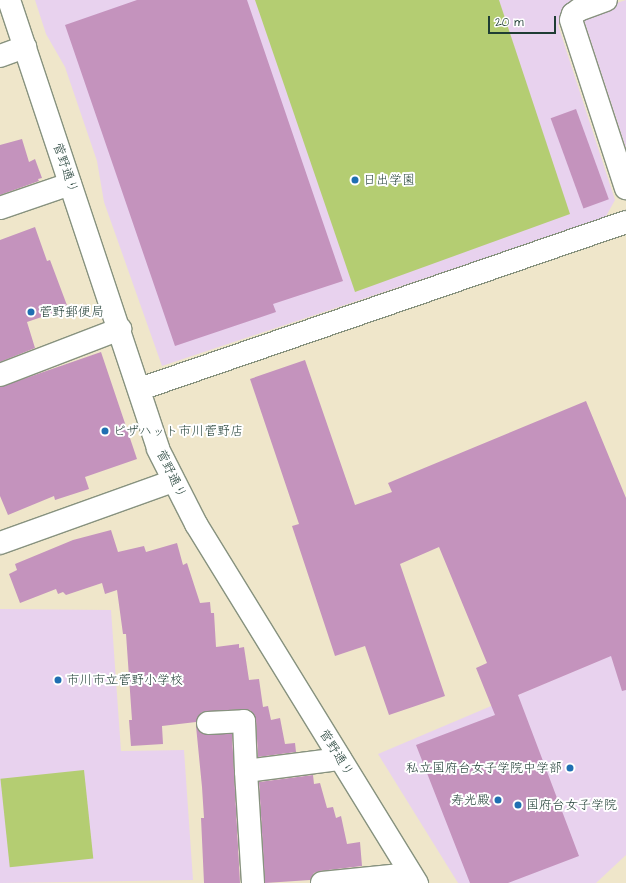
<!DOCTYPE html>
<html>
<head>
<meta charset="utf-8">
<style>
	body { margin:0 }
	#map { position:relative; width:626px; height:883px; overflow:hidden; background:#efe6ca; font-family:"Architects Daughter","Klee One",sans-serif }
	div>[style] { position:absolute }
	.built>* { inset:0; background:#e8d2ee }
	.green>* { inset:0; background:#b4cd72; transform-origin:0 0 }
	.building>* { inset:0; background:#c493bd; transform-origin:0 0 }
	.roads { filter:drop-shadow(1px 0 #87927f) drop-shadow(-1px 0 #87927f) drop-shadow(0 1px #87927f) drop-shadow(0 -1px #87927f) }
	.minor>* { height:22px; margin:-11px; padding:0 11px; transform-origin:11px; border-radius:11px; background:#fff }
	.dots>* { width:11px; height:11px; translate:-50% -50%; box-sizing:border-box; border:2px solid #fff; border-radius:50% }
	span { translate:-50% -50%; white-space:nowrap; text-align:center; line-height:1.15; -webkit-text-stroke:4px #fff; paint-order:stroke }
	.street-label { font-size:13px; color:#1f3d34 }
	.poi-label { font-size:13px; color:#1f3d34 }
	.left { translate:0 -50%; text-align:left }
	.right { translate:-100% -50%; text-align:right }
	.scale { position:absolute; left:488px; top:16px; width:68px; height:18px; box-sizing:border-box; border:2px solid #1f3d34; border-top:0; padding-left:5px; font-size:12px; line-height:14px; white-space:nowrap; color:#1f3d34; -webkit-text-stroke:3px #fff; paint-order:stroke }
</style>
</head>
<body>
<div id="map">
	<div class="built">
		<div style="clip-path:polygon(35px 0,581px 0,567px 6px,558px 25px,615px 200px,605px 218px,162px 366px,104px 202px,97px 161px,65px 67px,46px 34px)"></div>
		<div style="clip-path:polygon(626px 0,626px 148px,582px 14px)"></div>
		<div style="clip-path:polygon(0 609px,111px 610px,121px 751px,184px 750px,193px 880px,0 883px)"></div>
		<div style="clip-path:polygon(626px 649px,626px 855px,596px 883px,458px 883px,378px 754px)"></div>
	</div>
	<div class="green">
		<div style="clip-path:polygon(255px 0,499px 0,570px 214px,355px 292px)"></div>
		<div style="left:84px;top:770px;width:89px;height:84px;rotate:84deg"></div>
	</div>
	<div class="building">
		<div style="clip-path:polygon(137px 0,247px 0,343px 281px,273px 304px,276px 312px,175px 346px,65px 25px)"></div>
		<div style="left:576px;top:109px;width:96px;height:27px;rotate:70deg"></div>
		<div style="clip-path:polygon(22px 139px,29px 162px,35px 159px,42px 178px,38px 179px,39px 181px,0 195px,0 145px)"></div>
		<div style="clip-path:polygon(35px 227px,47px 261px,50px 260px,68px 308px,27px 322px,35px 348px,0 362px,0 240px)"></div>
		<div style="clip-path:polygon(101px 352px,137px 459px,85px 477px,89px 489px,55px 500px,54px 496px,8px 515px,0 496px,0 387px)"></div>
		<div style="clip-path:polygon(305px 360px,355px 505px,392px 492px,388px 483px,586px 401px,626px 498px,626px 690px,622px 691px,611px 656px,518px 695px,579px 856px,508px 883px,470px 883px,416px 745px,495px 715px,476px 668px,487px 663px,439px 547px,400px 564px,445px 696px,389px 715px,365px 646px,335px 656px,292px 526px,299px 524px,250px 379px)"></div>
		<div style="clip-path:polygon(111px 530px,118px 552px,144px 546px,146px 552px,177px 543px,183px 565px,187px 563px,200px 603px,210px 602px,211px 613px,214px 613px,216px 647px,239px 644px,239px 648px,244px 647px,249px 680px,259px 679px,263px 707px,268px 706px,271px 720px,280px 718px,285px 744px,295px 743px,296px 752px,258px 757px,256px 720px,250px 710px,243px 709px,202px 712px,196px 722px,162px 726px,163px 744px,131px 746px,129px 720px,132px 720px,126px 634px,123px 634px,117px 590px,105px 594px,102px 583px,66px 595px,63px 592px,58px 594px,56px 589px,20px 603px,9px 574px,17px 570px,15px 564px,73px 540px)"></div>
		<div style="clip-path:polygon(196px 726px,203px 734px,232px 734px,240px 883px,204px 883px,201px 818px,204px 818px,202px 787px)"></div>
		<div style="clip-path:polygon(313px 775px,314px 784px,320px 783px,327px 808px,333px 807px,336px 818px,341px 816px,347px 844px,360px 842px,362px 866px,320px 871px,314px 873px,310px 880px,265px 883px,259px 782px)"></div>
	</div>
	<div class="roads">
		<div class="minor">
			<div style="left:9px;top:0;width:473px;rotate:71.6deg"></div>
			<div style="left:158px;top:449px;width:84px;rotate:63.1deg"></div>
			<div style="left:196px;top:524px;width:422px;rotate:58.4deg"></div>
			<div style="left:606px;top:0;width:29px;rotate:160deg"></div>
			<div style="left:579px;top:10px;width:7px;rotate:146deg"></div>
			<div style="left:573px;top:14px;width:6px;rotate:108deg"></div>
			<div style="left:571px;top:20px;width:177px;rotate:71.9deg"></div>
			<div style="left:0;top:56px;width:27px;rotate:-20deg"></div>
			<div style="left:0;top:208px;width:74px;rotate:-18.9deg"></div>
			<div style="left:0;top:375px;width:129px;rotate:-21deg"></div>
			<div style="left:140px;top:389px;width:514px;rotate:-18.96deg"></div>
			<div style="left:0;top:543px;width:184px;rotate:-19.7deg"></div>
			<div style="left:208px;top:723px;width:36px;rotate:-3deg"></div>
			<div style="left:244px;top:721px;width:50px;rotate:87.7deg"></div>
			<div style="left:253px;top:883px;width:112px;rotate:-93.6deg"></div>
			<div style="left:246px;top:771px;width:95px;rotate:-7.3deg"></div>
			<div style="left:322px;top:883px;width:89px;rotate:-5.8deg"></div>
		</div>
	</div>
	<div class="dots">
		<div style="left:355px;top:180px;background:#1f6fb2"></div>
		<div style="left:31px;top:312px;background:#1f6fb2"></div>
		<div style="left:105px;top:431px;background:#1f6fb2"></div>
		<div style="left:58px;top:680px;background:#1f6fb2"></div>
		<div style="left:570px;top:768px;background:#1f6fb2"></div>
		<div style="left:498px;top:800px;background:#1f6fb2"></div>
		<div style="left:518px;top:805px;background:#1f6fb2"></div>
	</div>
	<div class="street-label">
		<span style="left:65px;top:168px;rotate:71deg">菅野通り</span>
		<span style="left:171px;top:474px;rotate:64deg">菅野通り</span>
		<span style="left:336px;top:753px;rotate:58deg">菅野通り</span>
	</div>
	<div class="poi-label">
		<span class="left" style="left:363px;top:180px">日出学園</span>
		<span class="left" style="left:39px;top:312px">菅野郵便局</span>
		<span class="left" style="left:113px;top:431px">ピザハット市川菅野店</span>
		<span class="left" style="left:66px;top:680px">市川市立菅野小学校</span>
		<span class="right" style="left:562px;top:768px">私立国府台女子学院中学部</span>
		<span class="right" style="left:490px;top:800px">寿光殿</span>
		<span class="left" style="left:526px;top:805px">国府台女子学院</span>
	</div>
	<div class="scale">20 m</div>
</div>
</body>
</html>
